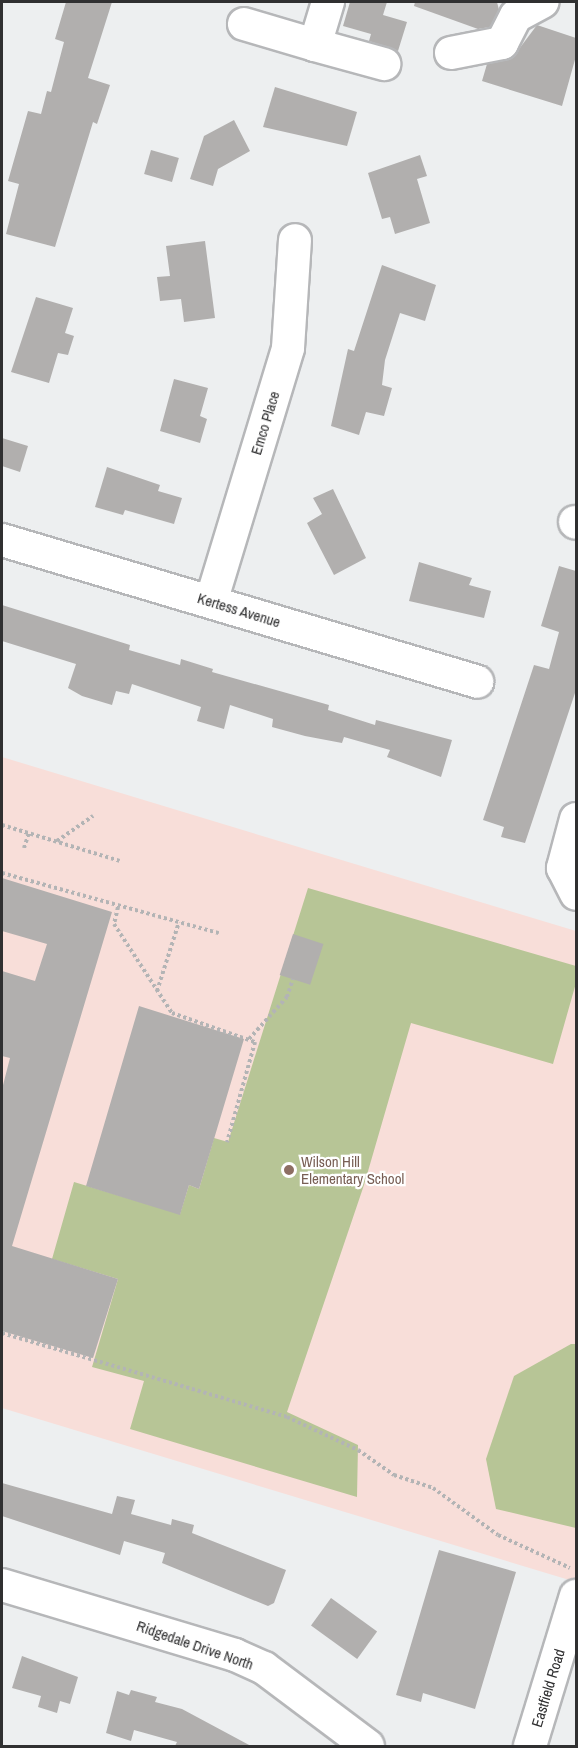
<!DOCTYPE html>
<html>
<head>
<meta charset="utf-8">
<style>
	body { margin:0 }
	#map { position:relative; width:578px; height:1748px; overflow:hidden; background:#edeff0; font-family:"Archivo Narrow",sans-serif }
	div>[style] { position:absolute }
	.education>* { inset:0; background:#f8ded9 }
	.green>* { inset:0; background:#b7c596 }
	.building>* { inset:0; background:#b1afae; transform-origin:0 0 }
	.path>* { height:4px; margin-top:-2px; transform-origin:0; background:repeating-linear-gradient(90deg,#b3b4b5 0 3px,transparent 0 6px) }
	.roads { filter:drop-shadow(2px 0 #b6b7b9) drop-shadow(-2px 0 #b6b7b9) drop-shadow(0 2px #b6b7b9) drop-shadow(0 -2px #b6b7b9) }
	.minor>* { height:32px; margin:-16px; padding:0 16px; transform-origin:16px; border-radius:16px; background:#fff }
	.dots>* { width:16px; height:16px; translate:-50% -50%; box-sizing:border-box; border:3px solid #fff; border-radius:50% }
	span { translate:-50% -50%; white-space:nowrap; text-align:center; line-height:1.15; -webkit-text-stroke:4.5px #fff; paint-order:stroke }
	.street-label { font-size:15px; color:#303031 }
	.education-label { font-size:15px; color:#785e54 }
	.left { translate:0 -50%; text-align:left }
	.frame { position:absolute; inset:0; border:3px solid #303031; pointer-events:none }
</style>
</head>
<body>
<div id="map">
	<div class="education">
		<div style="clip-path:polygon(2px 757px,576px 931px,576px 1582px,2px 1408px)"></div>
	</div>
	<div class="green">
		<div style="clip-path:polygon(308px 888px,576px 966px,576px 983px,553px 1064px,411px 1023px,364px 1185px,287px 1412px,358px 1445px,357px 1497px,130px 1429px,144px 1381px,92px 1367px,118px 1279px,52px 1259px,74px 1182px,180px 1214px,189px 1185px,199px 1189px,214px 1138px,228px 1142px)"></div>
		<div style="clip-path:polygon(571px 1344px,576px 1344px,576px 1528px,496px 1509px,486px 1459px,514px 1376px)"></div>
	</div>
	<div class="building">
		<div style="clip-path:polygon(66px 2px,112px 2px,88px 78px,110px 85px,97px 124px,93px 122px,55px 247px,6px 234px,19px 184px,8px 181px,28px 111px,41px 114px,47px 91px,51px 92px,64px 42px,55px 39px)"></div>
		<div style="clip-path:polygon(350px 2px,387px 2px,383px 15px,407px 22px,398px 51px,369px 41px,371px 34px,343px 26px)"></div>
		<div style="clip-path:polygon(415px 2px,497px 2px,499px 10px,490px 27px,478px 29px,414px 6px)"></div>
		<div style="clip-path:polygon(537px 25px,576px 38px,576px 56px,562px 106px,482px 81px,487px 64px,513px 57px)"></div>
		<div style="clip-path:polygon(275px 87px,357px 112px,347px 146px,263px 127px)"></div>
		<div style="clip-path:polygon(234px 120px,250px 151px,218px 169px,213px 186px,190px 179px,204px 136px)"></div>
		<div style="left:151px;top:150px;width:29px;height:25px;rotate:16deg"></div>
		<div style="clip-path:polygon(420px 155px,427px 176px,417px 179px,430px 223px,395px 234px,390px 217px,382px 219px,368px 173px)"></div>
		<div style="clip-path:polygon(205px 241px,215px 318px,184px 322px,181px 299px,160px 301px,157px 277px,170px 276px,166px 246px)"></div>
		<div style="clip-path:polygon(382px 265px,436px 285px,425px 321px,400px 313px,385px 360px,382px 385px,392px 388px,384px 416px,366px 412px,359px 435px,331px 426px,348px 349px,354px 351px)"></div>
		<div style="clip-path:polygon(36px 297px,73px 308px,65px 333px,74px 336px,68px 355px,58px 353px,49px 383px,11px 372px)"></div>
		<div style="clip-path:polygon(174px 379px,208px 388px,200px 416px,207px 419px,200px 443px,160px 431px)"></div>
		<div style="clip-path:polygon(2px 438px,28px 446px,20px 472px,2px 466px)"></div>
		<div style="clip-path:polygon(107px 467px,160px 485px,158px 491px,182px 498px,174px 524px,125px 510px,123px 515px,95px 507px)"></div>
		<div style="clip-path:polygon(333px 489px,366px 558px,334px 575px,307px 523px,322px 514px,313px 498px)"></div>
		<div style="clip-path:polygon(419px 562px,472px 578px,469px 585px,491px 591px,484px 618px,409px 601px)"></div>
		<div style="clip-path:polygon(559px 566px,576px 571px,576px 690px,525px 843px,501px 837px,504px 827px,483px 820px,534px 665px,549px 669px,559px 632px,541px 626px)"></div>
		<div style="clip-path:polygon(2px 605px,130px 645px,129px 650px,180px 665px,181px 659px,213px 669px,212px 672px,329px 705px,328px 710px,375px 725px,376px 720px,452px 740px,441px 777px,387px 757px,390px 750px,344px 737px,342px 743px,305px 736px,272px 727px,273px 719px,230px 705px,224px 729px,197px 721px,201px 707px,132px 684px,129px 694px,116px 691px,112px 705px,82px 696px,68px 688px,76px 664px,2px 641px)"></div>
		<div style="clip-path:polygon(2px 878px,112px 912px,12px 1246px,118px 1279px,93px 1358px,2px 1331px,2px 1089px,10px 1058px,2px 1056px,2px 971px,35px 981px,47px 944px,2px 931px)"></div>
		<div style="left:293px;top:934px;width:32px;height:43px;rotate:18deg"></div>
		<div style="clip-path:polygon(139px 1006px,244px 1039px,199px 1189px,189px 1185px,180px 1215px,86px 1186px)"></div>
		<div style="clip-path:polygon(2px 1483px,112px 1514px,117px 1496px,135px 1500px,131px 1514px,171px 1525px,172px 1519px,194px 1525px,192px 1533px,286px 1570px,274px 1603px,268px 1606px,162px 1563px,165px 1553px,124px 1541px,120px 1555px,2px 1516px)"></div>
		<div style="clip-path:polygon(439px 1550px,516px 1572px,475px 1709px,423px 1693px,421px 1702px,396px 1695px)"></div>
		<div style="left:331px;top:1598px;width:57px;height:34px;rotate:36deg"></div>
		<div style="clip-path:polygon(22px 1656px,78px 1677px,70px 1704px,60px 1701px,57px 1713px,38px 1707px,41px 1696px,12px 1688px)"></div>
		<div style="clip-path:polygon(131px 1690px,157px 1697px,155px 1702px,182px 1709px,251px 1746px,175px 1746px,177px 1742px,134px 1730px,131px 1741px,106px 1733px,117px 1691px,129px 1695px)"></div>
	</div>
	<div class="path">
		<div style="left:2px;top:825px;width:123px;rotate:17deg"></div>
		<div style="left:57px;top:841px;width:44px;rotate:-34.8deg"></div>
		<div style="left:24px;top:848px;width:16px;rotate:-72deg"></div>
		<div style="left:2px;top:873px;width:225px;rotate:15.5deg"></div>
		<div style="left:118px;top:907px;width:17px;rotate:103deg"></div>
		<div style="left:114px;top:924px;width:106px;rotate:56.9deg"></div>
		<div style="left:172px;top:1013px;width:88px;rotate:19.3deg"></div>
		<div style="left:255px;top:1042px;width:104px;rotate:105.6deg"></div>
		<div style="left:157px;top:991px;width:72px;rotate:-72.3deg"></div>
		<div style="left:249px;top:1039px;width:57px;rotate:-47.9deg"></div>
		<div style="left:287px;top:997px;width:19px;rotate:-72deg"></div>
		<div style="left:2px;top:1333px;width:297px;rotate:16.4deg"></div>
		<div style="left:287px;top:1417px;width:78px;rotate:24.9deg"></div>
		<div style="left:358px;top:1450px;width:44px;rotate:34.8deg"></div>
		<div style="left:394px;top:1475px;width:41px;rotate:18.4deg"></div>
		<div style="left:433px;top:1488px;width:80px;rotate:35.9deg"></div>
		<div style="left:498px;top:1535px;width:79px;rotate:24.6deg"></div>
	</div>
	<div class="roads">
		<div class="minor">
			<div style="left:328px;top:2px;width:45px;rotate:106.8deg"></div>
			<div style="left:315px;top:45px;width:72px;rotate:15.4deg"></div>
			<div style="left:244px;top:24px;width:74px;rotate:16.5deg"></div>
			<div style="left:451px;top:53px;width:52px;rotate:-11.1deg"></div>
			<div style="left:502px;top:43px;width:30px;rotate:-63deg"></div>
			<div style="left:516px;top:16px;width:30px;rotate:-28deg"></div>
			<div style="left:575px;top:522px;width:1px;rotate:45deg"></div>
			<div style="left:2px;top:540px;width:496px;rotate:16.6deg"></div>
			<div style="left:211px;top:602px;width:265px;rotate:-73.1deg"></div>
			<div style="left:288px;top:348px;width:108px;rotate:-86.3deg"></div>
			<div style="left:576px;top:819px;width:51px;rotate:104.9deg"></div>
			<div style="left:563px;top:868px;width:29px;rotate:63deg"></div>
			<div style="left:2px;top:1585px;width:243px;rotate:16.7deg"></div>
			<div style="left:235px;top:1655px;width:32px;rotate:24deg"></div>
			<div style="left:264px;top:1668px;width:130px;rotate:36.9deg"></div>
			<div style="left:530px;top:1746px;width:157px;rotate:-73deg"></div>
		</div>
	</div>
	<div class="dots">
		<div style="left:289px;top:1170px;background:#8d6e63"></div>
	</div>
	<div class="street-label">
		<span style="left:265px;top:423px;rotate:-73deg">Emco Place</span>
		<span style="left:239px;top:610px;rotate:17deg">Kertess Avenue</span>
		<span style="left:195px;top:1645px;rotate:19deg">Ridgedale Drive North</span>
		<span style="left:548px;top:1688px;rotate:-73deg">Eastfield Road</span>
	</div>
	<div class="education-label">
		<span class="left" style="left:301px;top:1170px">Wilson Hill<br>Elementary School</span>
	</div>
	<div class="frame"></div>
</div>
</body>
</html>
